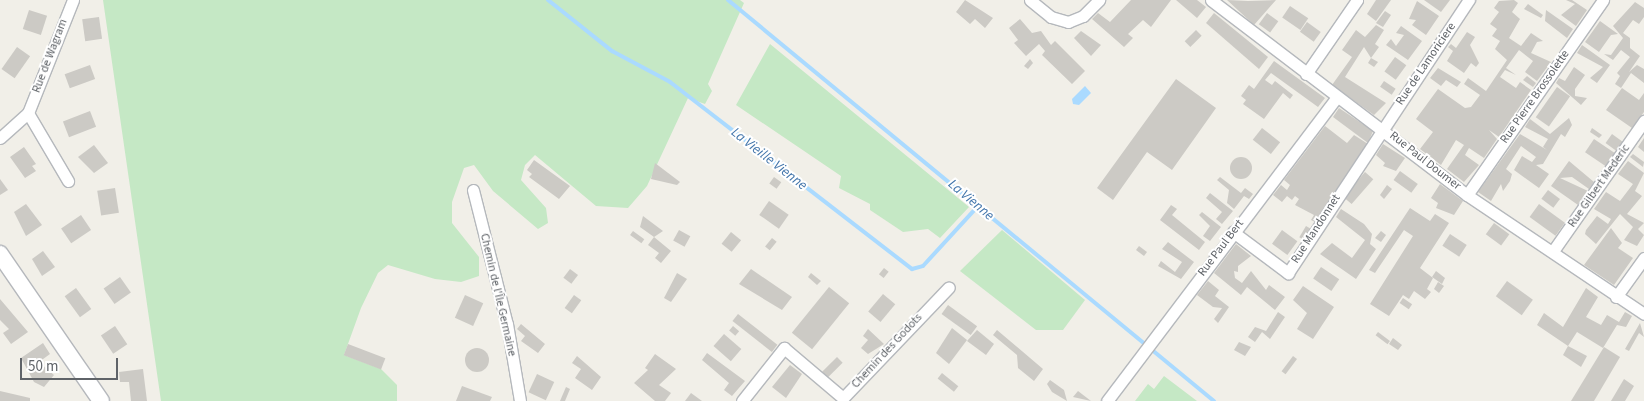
<!DOCTYPE html>
<html>
<head>
<meta charset="utf-8">
<style>
	body { margin:0 }
	#map { position:relative; width:1644px; height:401px; overflow:hidden; background:#f1efe8; font-family:"Source Sans 3",sans-serif }
	div>[style] { position:absolute }
	.green>* { inset:0; background:#c5e8c5 }
	.water>* { inset:0; background:#aadaff }
	.stream>* { height:4px; margin:-2px; padding:0 2px; transform-origin:2px; border-radius:2px; background:#aadaff }
	.building>* { inset:0; background:#cccac5; transform-origin:0 0 }
	.round { border-radius:50% }
	.roads { filter:drop-shadow(1px 0 #b5b8bc) drop-shadow(-1px 0 #b5b8bc) drop-shadow(0 1px #b5b8bc) drop-shadow(0 -1px #b5b8bc) }
	.street>* { height:11px; margin:-5.5px; padding:0 5.5px; transform-origin:5.5px; border-radius:5.5px; background:#fff }
	.secondary>* { height:16px; margin:-8px; padding:0 8px; transform-origin:8px; border-radius:8px; background:#fff }
	span { translate:-50% -50%; white-space:nowrap; text-align:center; line-height:1.15; -webkit-text-stroke:4px #fff; paint-order:stroke }
	.street-label { font-size:12px; color:#5f6368 }
	.water-label { font-size:14px; color:#4174aa; font-style:italic }
	.scale { position:absolute; left:20px; top:358px; width:98px; height:22px; box-sizing:border-box; border:2px solid #5f6368; border-top:0; padding-left:6px; font-size:15px; line-height:18px; white-space:nowrap; color:#5f6368; -webkit-text-stroke:4px #fff; paint-order:stroke }
</style>
</head>
<body>
<div id="map">
	<div class="green">
		<div style="clip-path:polygon(103px 0,740px 0,744px 3px,708px 84px,712px 91px,705px 104px,688px 98px,647px 186px,628px 208px,596px 206px,535px 155px,525px 165px,521px 180px,546px 208px,548px 223px,538px 229px,493px 191px,474px 165px,464px 168px,452px 202px,452px 223px,479px 257px,479px 276px,461px 282px,435px 279px,388px 265px,378px 273px,361px 308px,344px 355px,381px 369px,397px 385px,397px 401px,161px 401px)"></div>
		<div style="clip-path:polygon(770px 44px,969px 207px,940px 238px,928px 229px,903px 232px,870px 210px,870px 204px,839px 188px,841px 176px,736px 105px)"></div>
		<div style="clip-path:polygon(1002px 230px,1085px 300px,1063px 330px,1036px 330px,960px 271px)"></div>
		<div style="clip-path:polygon(1164px 376px,1197px 401px,1135px 401px,1148px 384px,1154px 389px)"></div>
	</div>
	<div class="water">
		<div style="clip-path:polygon(1085px 86px,1091px 93px,1079px 105px,1073px 104px,1072px 99px)"></div>
	</div>
	<div class="stream">
		<div style="left:548px;top:0;width:82px;rotate:38.6deg"></div>
		<div style="left:612px;top:51px;width:66px;rotate:28.1deg"></div>
		<div style="left:670px;top:82px;width:306px;rotate:37.7deg"></div>
		<div style="left:912px;top:269px;width:11px;rotate:-15deg"></div>
		<div style="left:923px;top:266px;width:81px;rotate:-47.5deg"></div>
		<div style="left:728px;top:0;width:630px;rotate:39.53deg"></div>
	</div>
	<div class="building">
		<div style="clip-path:polygon(965px 0,993px 18px,985px 28px,975px 19px,970px 24px,956px 12px)"></div>
		<div style="clip-path:polygon(1131px 0,1171px 0,1151px 27px,1143px 20px,1128px 34px,1133px 38px,1124px 47px,1092px 19px,1098px 13px,1110px 22px)"></div>
		<div style="clip-path:polygon(1176px 0,1197px 0,1206px 7px,1197px 18px)"></div>
		<div style="clip-path:polygon(1227px 0,1248px 1px,1276px 0,1254px 25px)"></div>
		<div style="clip-path:polygon(1376px 0,1391px 0,1376px 21px,1367px 14px)"></div>
		<div style="clip-path:polygon(1424px 0,1450px 0,1441px 12px)"></div>
		<div style="clip-path:polygon(1514px 0,1518px 3px,1512px 12px,1520px 19px,1509px 38px,1521px 46px,1531px 33px,1543px 41px,1537px 42px,1531px 53px,1551px 62px,1537px 81px,1525px 72px,1533px 61px,1519px 50px,1506px 68px,1516px 75px,1505px 70px,1500px 77px,1516px 88px,1520px 82px,1531px 90px,1499px 137px,1489px 130px,1497px 139px,1484px 158px,1469px 148px,1465px 155px,1479px 165px,1464px 182px,1447px 169px,1464px 145px,1456px 140px,1441px 165px,1420px 149px,1433px 132px,1416px 119px,1438px 89px,1465px 108px,1471px 107px,1480px 95px,1464px 84px,1468px 78px,1486px 91px,1507px 60px,1495px 49px,1500px 41px,1492px 36px,1497px 29px,1490px 24px,1499px 12px,1494px 8px,1499px 1px)"></div>
		<div style="clip-path:polygon(1566px 0,1572px 0,1587px 10px,1576px 26px,1561px 15px,1575px 4px)"></div>
		<div style="clip-path:polygon(1417px 1px,1439px 16px,1426px 35px,1412px 25px,1416px 20px,1409px 19px)"></div>
		<div style="clip-path:polygon(1635px 2px,1644px 8px,1644px 17px,1639px 24px,1633px 20px,1623px 33px,1630px 38px,1630px 48px,1640px 56px,1629px 72px,1637px 65px,1644px 69px,1644px 83px,1631px 73px,1621px 88px,1615px 84px,1620px 76px,1617px 73px,1630px 57px,1621px 50px,1613px 60px,1604px 54px,1611px 55px,1623px 38px,1613px 26px)"></div>
		<div style="clip-path:polygon(1528px 4px,1543px 15px,1541px 18px,1524px 9px)"></div>
		<div style="left:1290px;top:6px;width:22px;height:14px;rotate:34deg"></div>
		<div style="left:29px;top:10px;width:19px;height:20px;rotate:18deg"></div>
		<div style="clip-path:polygon(1546px 10px,1573px 29px,1567px 38px,1545px 21px)"></div>
		<div style="clip-path:polygon(1385px 11px,1391px 15px,1383px 27px,1376px 23px)"></div>
		<div style="clip-path:polygon(1214px 13px,1268px 57px,1259px 69px,1206px 23px)"></div>
		<div style="left:1267px;top:13px;width:14px;height:14px;rotate:36deg"></div>
		<div style="left:99px;top:17px;width:22px;height:17px;rotate:82deg"></div>
		<div style="clip-path:polygon(1020px 19px,1032px 33px,1041px 31px,1051px 45px,1055px 41px,1085px 71px,1072px 84px,1042px 55px,1045px 51px,1039px 44px,1026px 56px,1014px 43px,1018px 40px,1009px 28px)"></div>
		<div style="clip-path:polygon(1600px 21px,1618px 34px,1611px 35px,1599px 52px,1585px 42px)"></div>
		<div style="left:1307px;top:22px;width:17px;height:12px;rotate:36deg"></div>
		<div style="clip-path:polygon(1376px 25px,1384px 30px,1375px 44px,1379px 47px,1371px 58px,1364px 47px,1345px 77px,1386px 103px,1374px 115px,1332px 85px,1352px 57px,1342px 50px,1356px 30px,1365px 37px)"></div>
		<div style="clip-path:polygon(1401px 26px,1422px 41px,1408px 60px,1386px 45px,1391px 39px,1396px 46px,1404px 35px,1396px 33px)"></div>
		<div style="left:1196px;top:30px;width:8px;height:16px;rotate:45deg"></div>
		<div style="clip-path:polygon(1081px 31px,1101px 45px,1091px 56px,1074px 38px)"></div>
		<div style="clip-path:polygon(1467px 32px,1475px 37px,1470px 45px,1479px 63px,1476px 67px,1471px 63px,1464px 73px,1447px 61px,1453px 51px,1448px 47px,1451px 44px,1456px 48px)"></div>
		<div style="clip-path:polygon(1582px 45px,1610px 65px,1597px 83px,1590px 78px,1603px 67px,1577px 53px)"></div>
		<div style="left:17px;top:47px;width:16px;height:27px;rotate:35deg"></div>
		<div style="left:1395px;top:57px;width:14px;height:18px;rotate:36deg"></div>
		<div style="clip-path:polygon(1371px 58px,1378px 62px,1374px 67px,1368px 63px)"></div>
		<div style="clip-path:polygon(1030px 59px,1033px 63px,1028px 69px,1024px 66px)"></div>
		<div style="clip-path:polygon(1274px 61px,1325px 98px,1318px 107px,1271px 73px,1265px 80px,1272px 85px,1275px 81px,1293px 95px,1290px 99px,1283px 93px,1264px 119px,1243px 104px,1246px 100px,1241px 96px,1249px 85px,1254px 89px)"></div>
		<div style="left:90px;top:65px;width:15px;height:27px;rotate:70deg"></div>
		<div style="clip-path:polygon(1574px 67px,1585px 75px,1575px 89px,1575px 96px,1587px 98px,1581px 105px,1556px 83px,1559px 78px,1565px 81px)"></div>
		<div style="clip-path:polygon(1438px 68px,1461px 82px,1457px 87px,1446px 80px,1441px 86px,1430px 78px)"></div>
		<div style="clip-path:polygon(1527px 76px,1536px 83px,1533px 87px,1523px 80px)"></div>
		<div style="clip-path:polygon(1176px 79px,1216px 108px,1172px 170px,1147px 152px,1113px 200px,1097px 188px)"></div>
		<div style="left:1384px;top:81px;width:14px;height:7px;rotate:34deg"></div>
		<div style="left:1557px;top:87px;width:16px;height:37px;rotate:35deg"></div>
		<div style="clip-path:polygon(1622px 88px,1639px 100px,1644px 93px,1644px 112px,1632px 128px,1606px 110px)"></div>
		<div style="clip-path:polygon(1339px 108px,1373px 131px,1368px 143px,1333px 117px)"></div>
		<div style="left:90px;top:111px;width:17px;height:29px;rotate:69deg"></div>
		<div style="clip-path:polygon(1530px 119px,1550px 134px,1569px 118px,1572px 125px,1565px 137px,1561px 134px,1543px 164px,1536px 165px,1549px 174px,1539px 188px,1514px 170px,1522px 156px,1532px 162px,1536px 157px,1521px 146px,1506px 169px,1512px 174px,1510px 181px,1503px 191px,1501px 184px,1491px 201px,1478px 192px,1520px 134px,1547px 150px,1543px 147px,1548px 139px,1525px 127px)"></div>
		<div style="clip-path:polygon(1325px 126px,1347px 143px,1354px 135px,1368px 144px,1315px 222px,1311px 220px,1314px 215px,1295px 205px,1299px 199px,1295px 196px,1292px 200px,1287px 196px,1282px 202px,1273px 195px,1281px 185px,1287px 190px,1290px 185px,1284px 180px)"></div>
		<div style="left:1262px;top:128px;width:23px;height:15px;rotate:38deg"></div>
		<div style="clip-path:polygon(1592px 128px,1602px 135px,1599px 138px,1590px 132px)"></div>
		<div style="left:1612px;top:134px;width:14px;height:11px;rotate:36deg"></div>
		<div style="clip-path:polygon(1644px 138px,1644px 152px,1638px 147px)"></div>
		<div style="left:1594px;top:139px;width:25px;height:16px;rotate:34deg"></div>
		<div style="clip-path:polygon(1383px 144px,1405px 158px,1396px 171px,1383px 166px,1385px 163px,1376px 155px)"></div>
		<div style="clip-path:polygon(94px 145px,108px 163px,94px 173px,78px 157px)"></div>
		<div style="clip-path:polygon(24px 147px,36px 164px,32px 166px,36px 171px,25px 178px,10px 157px)"></div>
		<div style="clip-path:polygon(1633px 154px,1644px 162px,1643px 167px,1630px 157px)"></div>
		<div class="round" style="left:1230px;top:157px;width:22px;height:22px"></div>
		<div style="clip-path:polygon(534px 160px,570px 186px,559px 199px,529px 177px,532px 174px,527px 170px)"></div>
		<div style="clip-path:polygon(1569px 161px,1594px 182px,1589px 189px,1572px 177px,1560px 178px,1588px 191px,1578px 205px,1551px 186px)"></div>
		<div style="clip-path:polygon(1628px 161px,1644px 173px,1635px 191px,1642px 196px,1627px 214px,1644px 223px,1638px 229px,1644px 235px,1637px 246px,1624px 240px,1633px 227px,1620px 214px,1596px 244px,1585px 234px,1586px 230px,1597px 216px,1608px 224px,1611px 219px,1594px 209px,1606px 192px,1620px 201px,1633px 184px,1618px 174px)"></div>
		<div style="clip-path:polygon(655px 163px,680px 182px,677px 185px,651px 179px)"></div>
		<div style="left:1400px;top:171px;width:22px;height:11px;rotate:36deg"></div>
		<div style="left:1365px;top:172px;width:11px;height:33px;rotate:41deg"></div>
		<div style="left:774px;top:177px;width:9px;height:8px;rotate:36deg"></div>
		<div style="clip-path:polygon(1220px 177px,1241px 193px,1245px 188px,1253px 194px,1249px 199px,1244px 196px,1234px 209px,1227px 203px,1229px 190px,1217px 180px)"></div>
		<div style="clip-path:polygon(0 179px,8px 190px,0 195px)"></div>
		<div style="clip-path:polygon(1440px 184px,1463px 201px,1454px 215px,1436px 208px,1438px 203px,1431px 198px)"></div>
		<div style="clip-path:polygon(1387px 185px,1392px 189px,1384px 199px,1380px 195px)"></div>
		<div style="left:115px;top:188px;width:25px;height:18px;rotate:81deg"></div>
		<div style="left:1548px;top:190px;width:15px;height:11px;rotate:37deg"></div>
		<div style="clip-path:polygon(1210px 193px,1233px 211px,1222px 224px,1216px 219px,1222px 212px,1206px 198px)"></div>
		<div style="left:769px;top:201px;width:24px;height:17px;rotate:35deg"></div>
		<div style="clip-path:polygon(26px 204px,42px 225px,26px 236px,14px 212px)"></div>
		<div style="left:1539px;top:204px;width:32px;height:16px;rotate:36deg"></div>
		<div style="clip-path:polygon(1171px 205px,1177px 209px,1172px 215px,1205px 242px,1199px 250px,1160px 220px)"></div>
		<div style="clip-path:polygon(1410px 208px,1430px 221px,1435px 214px,1449px 223px,1420px 268px,1433px 278px,1427px 289px,1431px 292px,1425px 299px,1414px 291px,1409px 299px,1403px 295px,1389px 316px,1370px 304px,1413px 236px,1404px 230px,1375px 273px,1369px 270px)"></div>
		<div style="clip-path:polygon(1341px 209px,1364px 224px,1372px 234px,1370px 244px,1376px 249px,1356px 279px,1320px 254px,1332px 243px,1352px 258px,1365px 240px,1336px 217px)"></div>
		<div style="clip-path:polygon(1202px 212px,1221px 227px,1210px 241px,1203px 236px,1210px 226px,1199px 215px)"></div>
		<div style="left:81px;top:215px;width:18px;height:24px;rotate:56deg"></div>
		<div style="clip-path:polygon(643px 216px,663px 231px,654px 237px,671px 251px,661px 263px,655px 258px,659px 253px,648px 245px,654px 237px,640px 227px)"></div>
		<div style="left:1494px;top:223px;width:19px;height:14px;rotate:36deg"></div>
		<div style="left:1306px;top:226px;width:6px;height:13px;rotate:31deg"></div>
		<div style="clip-path:polygon(1611px 228px,1622px 243px,1618px 248px,1633px 258px,1614px 285px,1584px 265px)"></div>
		<div style="left:679px;top:230px;width:13px;height:12px;rotate:29deg"></div>
		<div style="left:1282px;top:230px;width:19px;height:17px;rotate:36deg"></div>
		<div style="left:633px;top:231px;width:14px;height:5px;rotate:36deg"></div>
		<div style="clip-path:polygon(1381px 231px,1386px 235px,1381px 242px,1375px 238px)"></div>
		<div style="left:731px;top:232px;width:13px;height:15px;rotate:39deg"></div>
		<div style="left:1450px;top:234px;width:20px;height:14px;rotate:33deg"></div>
		<div style="left:772px;top:238px;width:6px;height:11px;rotate:39deg"></div>
		<div style="clip-path:polygon(1168px 242px,1194px 262px,1181px 279px,1158px 266px,1161px 261px,1175px 272px,1182px 262px,1162px 249px)"></div>
		<div style="clip-path:polygon(1236px 244px,1251px 256px,1238px 266px,1238px 272px,1234px 271px,1235px 278px,1242px 283px,1251px 271px,1266px 290px,1269px 285px,1285px 297px,1275px 310px,1247px 287px,1241px 295px,1214px 273px)"></div>
		<div style="left:1139px;top:246px;width:10px;height:5px;rotate:37deg"></div>
		<div style="clip-path:polygon(43px 251px,55px 267px,42px 276px,32px 259px)"></div>
		<div style="left:1321px;top:267px;width:22px;height:14px;rotate:34deg"></div>
		<div style="left:884px;top:268px;width:6px;height:8px;rotate:39deg"></div>
		<div style="left:570px;top:269px;width:10px;height:11px;rotate:37deg"></div>
		<div style="clip-path:polygon(751px 269px,792px 297px,782px 310px,739px 284px)"></div>
		<div style="clip-path:polygon(1436px 271px,1445px 278px,1442px 284px,1432px 277px)"></div>
		<div style="clip-path:polygon(677px 273px,687px 279px,671px 302px,664px 298px)"></div>
		<div style="clip-path:polygon(811px 273px,821px 281px,817px 285px,808px 277px)"></div>
		<div style="left:120px;top:277px;width:19px;height:20px;rotate:55deg"></div>
		<div style="clip-path:polygon(1208px 281px,1219px 290px,1215px 296px,1229px 307px,1218px 323px,1214px 319px,1222px 308px,1213px 307px,1197px 295px)"></div>
		<div style="left:1507px;top:281px;width:32px;height:19px;rotate:36deg"></div>
		<div style="clip-path:polygon(1438px 282px,1444px 286px,1439px 293px,1434px 289px)"></div>
		<div style="clip-path:polygon(1303px 286px,1334px 307px,1313px 339px,1297px 329px,1307px 313px,1293px 300px)"></div>
		<div style="left:829px;top:287px;width:26px;height:59px;rotate:39deg"></div>
		<div style="left:76px;top:288px;width:26px;height:14px;rotate:54deg"></div>
		<div style="clip-path:polygon(1586px 288px,1598px 297px,1586px 317px,1601px 325px,1607px 315px,1619px 322px,1625px 312px,1632px 316px,1626px 327px,1617px 325px,1603px 348px,1577px 332px,1568px 346px,1537px 325px,1544px 313px,1563px 327px)"></div>
		<div style="left:883px;top:294px;width:16px;height:23px;rotate:40deg"></div>
		<div style="left:465px;top:295px;width:20px;height:25px;rotate:24deg"></div>
		<div style="left:574px;top:295px;width:9px;height:16px;rotate:36deg"></div>
		<div style="left:1403px;top:298px;width:11px;height:6px;rotate:34deg"></div>
		<div style="clip-path:polygon(0 299px,28px 332px,11px 344px,3px 333px,9px 329px,0 320px)"></div>
		<div style="left:948px;top:305px;width:36px;height:11px;rotate:36deg"></div>
		<div style="clip-path:polygon(1278px 312px,1285px 317px,1270px 339px,1262px 332px,1255px 342px,1248px 337px,1255px 327px,1266px 331px)"></div>
		<div style="left:738px;top:314px;width:50px;height:9px;rotate:38deg"></div>
		<div style="clip-path:polygon(1640px 323px,1644px 337px,1639px 333px,1629px 351px,1625px 349px)"></div>
		<div style="clip-path:polygon(521px 324px,545px 344px,538px 353px,521px 341px,525px 336px,517px 329px)"></div>
		<div style="left:115px;top:326px;width:22px;height:17px;rotate:56deg"></div>
		<div style="left:733px;top:326px;width:8px;height:6px;rotate:40deg"></div>
		<div style="clip-path:polygon(952px 328px,967px 340px,949px 364px,936px 353px)"></div>
		<div style="clip-path:polygon(868px 329px,884px 344px,868px 354px,861px 348px,868px 340px,863px 336px)"></div>
		<div style="clip-path:polygon(977px 330px,994px 344px,986px 355px,967px 341px)"></div>
		<div style="clip-path:polygon(997px 330px,1043px 369px,1034px 381px,1018px 368px,1017px 355px,993px 335px)"></div>
		<div style="left:1378px;top:332px;width:15px;height:4px;rotate:37deg"></div>
		<div style="left:724px;top:334px;width:23px;height:16px;rotate:41deg"></div>
		<div style="clip-path:polygon(1393px 338px,1402px 345px,1398px 350px,1389px 344px)"></div>
		<div style="clip-path:polygon(1239px 342px,1251px 347px,1245px 356px,1234px 350px)"></div>
		<div style="clip-path:polygon(43px 343px,50px 354px,39px 362px,54px 375px,44px 387px,34px 382px,21px 358px)"></div>
		<div style="left:348px;top:344px;width:40px;height:12px;rotate:21deg"></div>
		<div style="clip-path:polygon(1568px 346px,1587px 356px,1581px 367px,1563px 355px)"></div>
		<div style="clip-path:polygon(1604px 347px,1620px 357px,1594px 401px,1571px 401px)"></div>
		<div class="round" style="left:465px;top:348px;width:24px;height:24px"></div>
		<div style="clip-path:polygon(707px 353px,745px 381px,732px 396px,724px 390px,729px 383px,702px 360px)"></div>
		<div style="clip-path:polygon(655px 354px,676px 369px,659px 385px,671px 393px,665px 401px,655px 401px,634px 383px,648px 370px,645px 368px)"></div>
		<div style="clip-path:polygon(577px 356px,601px 377px,592px 390px,575px 378px,581px 369px,572px 363px)"></div>
		<div style="left:1293px;top:356px;width:5px;height:19px;rotate:37deg"></div>
		<div style="left:837px;top:357px;width:8px;height:21px;rotate:45deg"></div>
		<div style="clip-path:polygon(790px 365px,802px 374px,786px 398px,772px 387px)"></div>
		<div style="clip-path:polygon(143px 369px,147px 401px,131px 401px,129px 382px,120px 382px,119px 372px)"></div>
		<div style="left:942px;top:373px;width:21px;height:7px;rotate:39deg"></div>
		<div style="left:537px;top:374px;width:19px;height:20px;rotate:25deg"></div>
		<div style="clip-path:polygon(1624px 379px,1634px 386px,1625px 401px,1611px 401px)"></div>
		<div style="clip-path:polygon(1050px 380px,1064px 390px,1067px 401px,1052px 392px,1047px 384px)"></div>
		<div style="clip-path:polygon(462px 386px,492px 397px,490px 401px,456px 401px)"></div>
		<div style="clip-path:polygon(566px 387px,570px 389px,565px 401px,560px 401px)"></div>
		<div style="clip-path:polygon(0 391px,30px 398px,30px 401px,0 401px)"></div>
		<div style="clip-path:polygon(1078px 391px,1091px 401px,1073px 397px)"></div>
		<div style="clip-path:polygon(691px 393px,702px 401px,685px 401px)"></div>
	</div>
	<div class="roads">
		<div class="street">
			<div style="left:1030px;top:0;width:27px;rotate:39deg"></div>
			<div style="left:1051px;top:17px;width:18px;rotate:16deg"></div>
			<div style="left:1068px;top:22px;width:16px;rotate:-22deg"></div>
			<div style="left:1083px;top:16px;width:23px;rotate:-45deg"></div>
			<div style="left:1211px;top:0;width:322px;rotate:37.3deg"></div>
			<div style="left:1467px;top:195px;width:213px;rotate:33.9deg"></div>
			<div style="left:1306px;top:74px;width:90px;rotate:-55.4deg"></div>
			<div style="left:28px;top:113px;width:79px;rotate:59.5deg"></div>
			<div style="left:0;top:138px;width:38px;rotate:-42deg"></div>
			<div style="left:28px;top:113px;width:122px;rotate:-68.3deg"></div>
			<div style="left:473px;top:190px;width:138px;rotate:75.8deg"></div>
			<div style="left:507px;top:324px;width:78px;rotate:80.4deg"></div>
			<div style="left:1467px;top:195px;width:238px;rotate:-55.1deg"></div>
			<div style="left:1233px;top:232px;width:69px;rotate:36.7deg"></div>
			<div style="left:1288px;top:273px;width:328px;rotate:-56.5deg"></div>
			<div style="left:1553px;top:251px;width:159px;rotate:-55deg"></div>
			<div style="left:1616px;top:297px;width:48px;rotate:-54.3deg"></div>
			<div style="left:742px;top:401px;width:68px;rotate:-51.6deg"></div>
			<div style="left:784px;top:348px;width:77px;rotate:40.3deg"></div>
			<div style="left:843px;top:398px;width:153px;rotate:-46.3deg"></div>
			<div style="left:1107px;top:401px;width:381px;rotate:-52.9deg"></div>
		</div>
		<div class="secondary">
			<div style="left:0;top:254px;width:178px;rotate:55.5deg"></div>
		</div>
	</div>
	<div class="street-label">
		<span style="left:50px;top:56px;rotate:-69deg">Rue de Wagram</span>
		<span style="left:1426px;top:64px;rotate:-56deg">Rue de Lamoriciere</span>
		<span style="left:1535px;top:97px;rotate:-55deg">Rue Pierre Brossolette</span>
		<span style="left:1425px;top:161px;rotate:38deg">Rue Paul Doumer</span>
		<span style="left:1599px;top:186px;rotate:-55deg">Rue Gilbert Mederic</span>
		<span style="left:1316px;top:229px;rotate:-57deg">Rue Mandonnet</span>
		<span style="left:1221px;top:248px;rotate:-53deg">Rue Paul Bert</span>
		<span style="left:498px;top:295px;rotate:77deg">Chemin de l'Île Germaine</span>
		<span style="left:887px;top:351px;rotate:-47deg">Chemin des Godots</span>
	</div>
	<div class="water-label">
		<span style="left:769px;top:159px;rotate:38deg">La Vieille Vienne</span>
		<span style="left:971px;top:200px;rotate:40deg">La Vienne</span>
	</div>
	<div class="scale">50 m</div>
</div>
</body>
</html>
